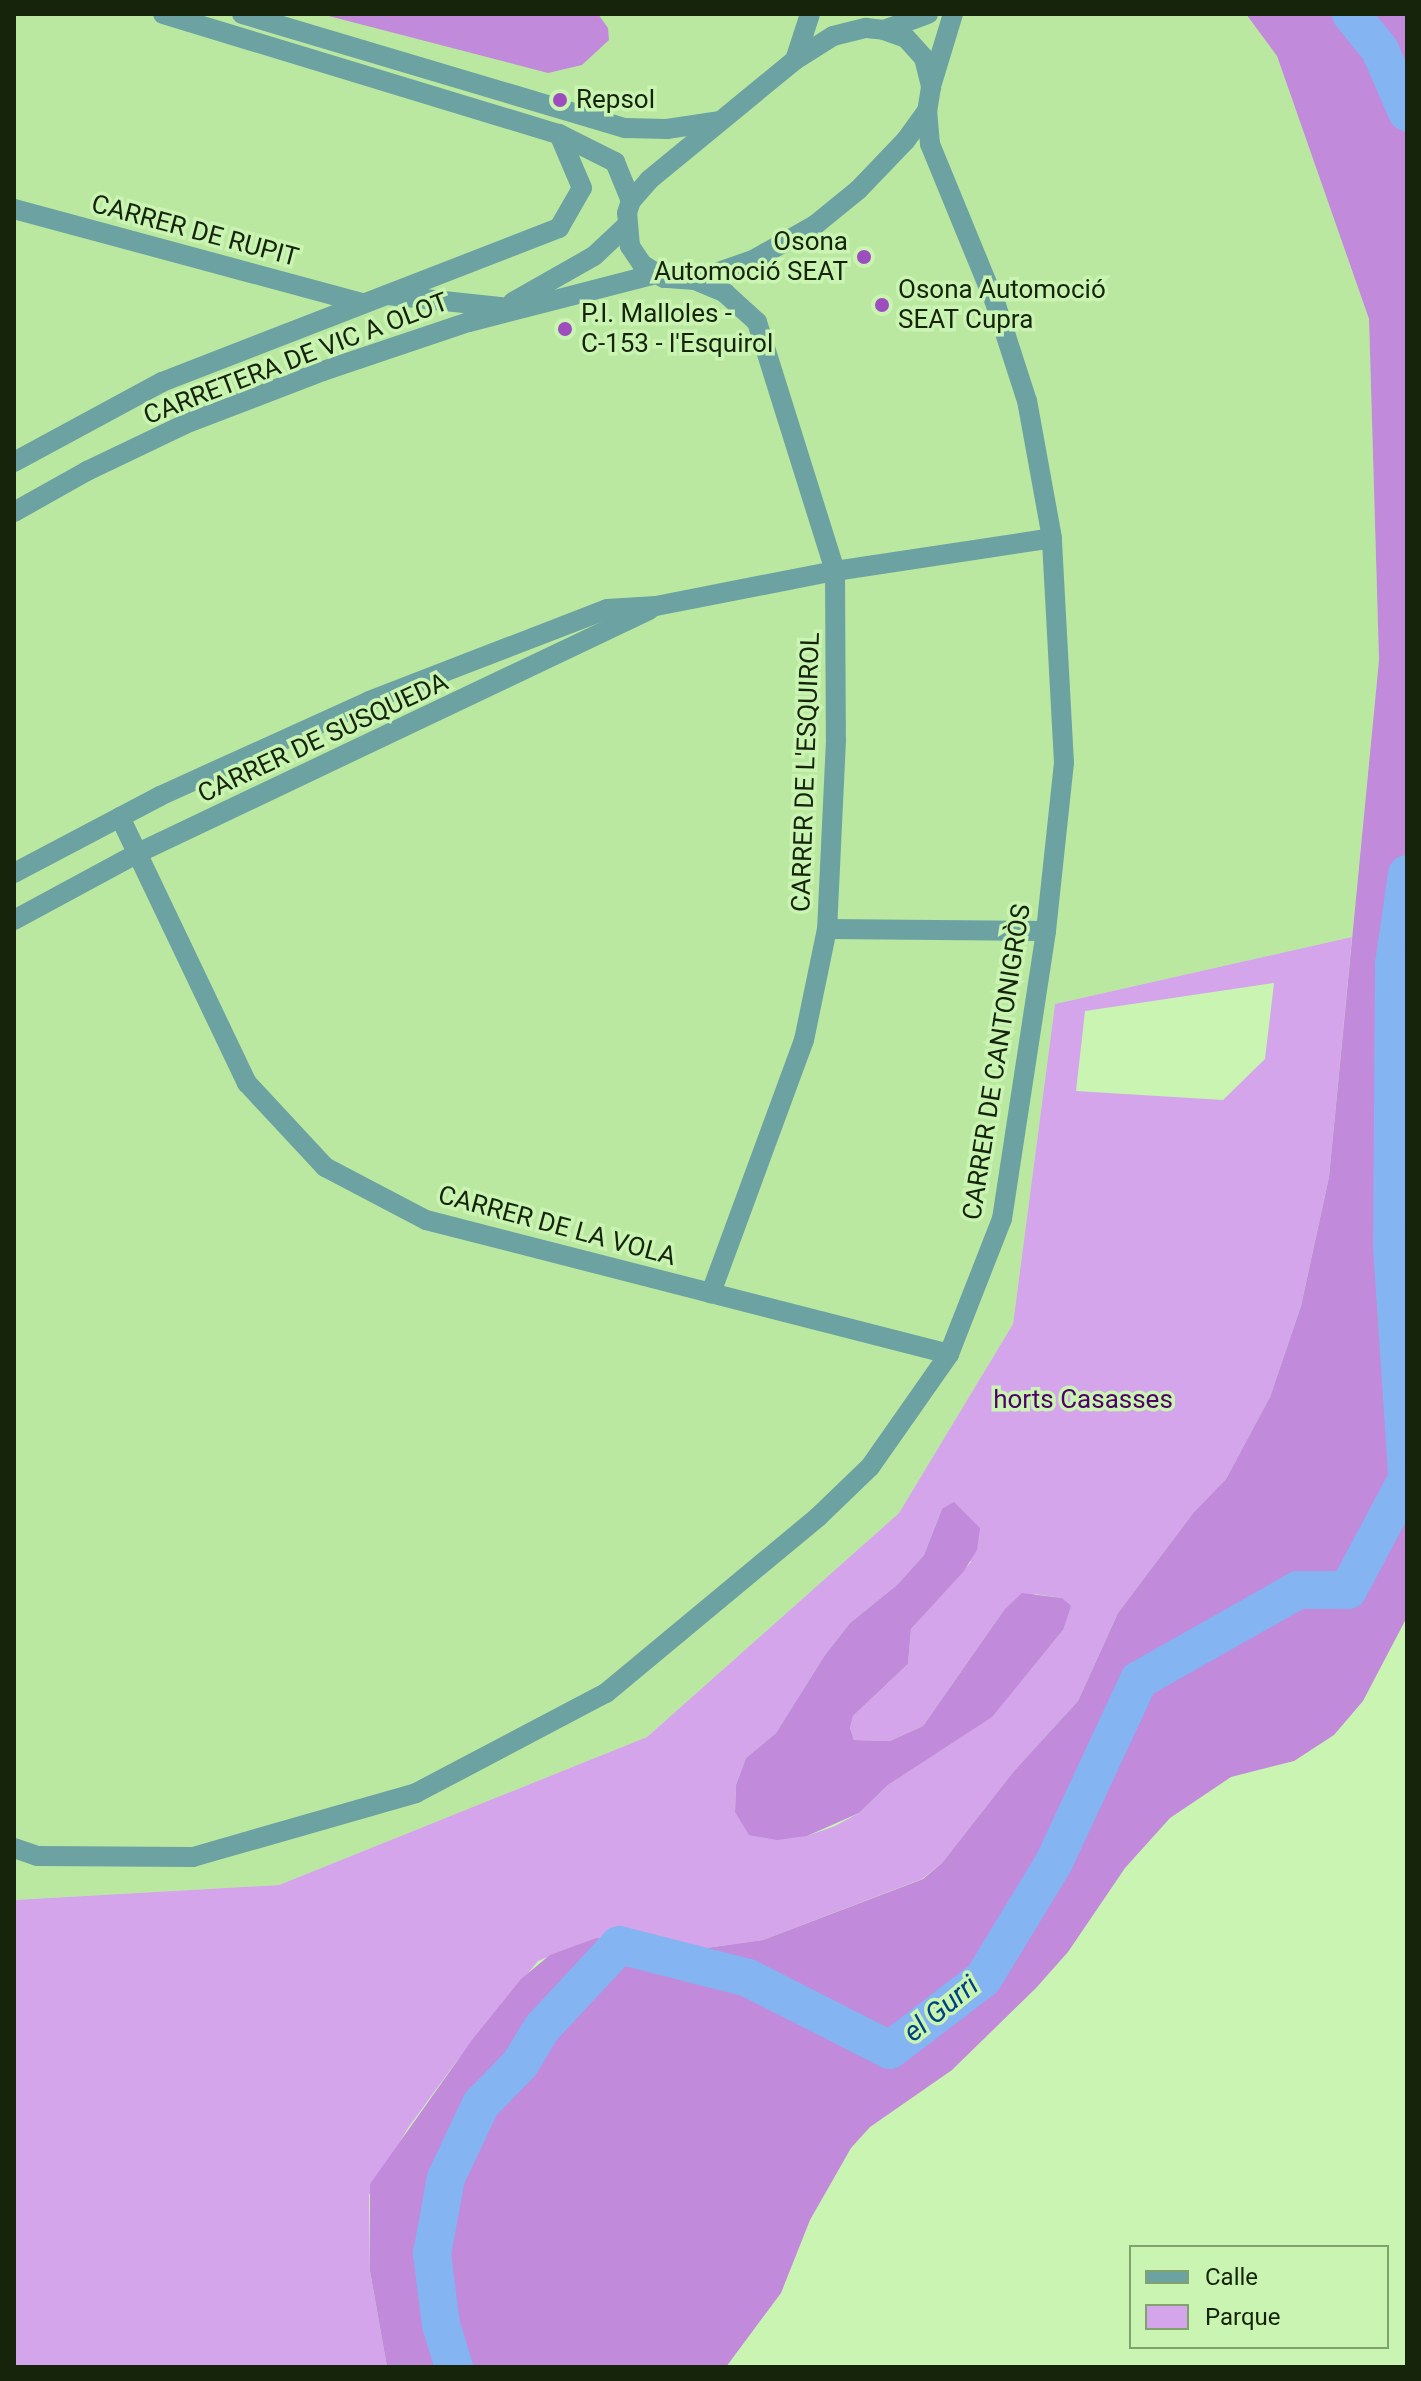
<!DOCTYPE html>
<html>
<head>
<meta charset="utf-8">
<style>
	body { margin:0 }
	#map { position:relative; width:1421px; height:2381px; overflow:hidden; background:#c9f4b2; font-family:Roboto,sans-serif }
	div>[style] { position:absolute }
	.built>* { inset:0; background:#bbe8a1 }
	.green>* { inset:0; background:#d5a5ec }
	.forest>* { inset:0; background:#c18adb }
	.river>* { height:38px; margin:-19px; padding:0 19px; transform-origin:19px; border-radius:19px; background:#84b4f2 }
	.minor>* { height:20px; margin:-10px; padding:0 10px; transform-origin:10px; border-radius:10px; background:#6ca3a2 }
	.dots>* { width:22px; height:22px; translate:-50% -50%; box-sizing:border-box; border:4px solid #c9f4b2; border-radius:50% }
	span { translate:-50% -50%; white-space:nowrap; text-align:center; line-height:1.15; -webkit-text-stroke:7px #c9f4b2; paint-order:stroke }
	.poi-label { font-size:26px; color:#15240b }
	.left { translate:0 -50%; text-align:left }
	.right { translate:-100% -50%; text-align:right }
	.street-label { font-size:26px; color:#15240b }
	.park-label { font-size:26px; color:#500169 }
	.water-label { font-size:28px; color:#004184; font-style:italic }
	.frame { position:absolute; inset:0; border:16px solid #15240b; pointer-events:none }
	.legend { position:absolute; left:1129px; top:2245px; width:260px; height:104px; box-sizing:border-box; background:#c9f4b2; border:2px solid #81a16f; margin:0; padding:10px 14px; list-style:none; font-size:24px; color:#15240b }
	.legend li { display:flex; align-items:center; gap:16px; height:40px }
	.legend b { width:40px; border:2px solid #81a16f }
</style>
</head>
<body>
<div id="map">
	<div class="built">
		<div style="clip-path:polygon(14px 14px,1246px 14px,1277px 56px,1369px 319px,1379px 660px,1352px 937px,1055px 1004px,1013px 1324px,899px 1513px,647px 1737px,279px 1885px,14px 1900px)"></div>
	</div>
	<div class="green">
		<div style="clip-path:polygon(evenodd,1352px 937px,1329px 1177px,1301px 1306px,1270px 1397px,1226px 1479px,1194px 1512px,1118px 1613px,1078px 1701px,1014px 1771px,942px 1863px,922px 1879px,763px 1940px,706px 1948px,596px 1938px,538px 1961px,456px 2062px,408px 2128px,369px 2195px,370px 2271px,387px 2367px,14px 2367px,14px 1900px,279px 1885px,647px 1737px,899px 1513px,1013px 1324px,1055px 1004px,1352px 937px,1274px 983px,1265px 1059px,1223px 1100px,1076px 1091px,1085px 1011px,1274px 983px,1352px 937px,942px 1509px,971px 1562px,911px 1629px,908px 1664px,853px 1716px,850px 1728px,854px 1740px,890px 1741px,923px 1726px,1004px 1610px,1035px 1594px,1062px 1598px,1063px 1630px,991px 1717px,888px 1785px,859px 1813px,835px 1826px,807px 1836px,735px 1812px,736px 1785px,746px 1758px,776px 1733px,825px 1655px,850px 1623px,897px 1585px,924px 1555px,942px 1509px)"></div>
	</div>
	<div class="forest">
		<div style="clip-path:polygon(321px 14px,598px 14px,608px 28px,609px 40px,582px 65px,548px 73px)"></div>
		<div style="clip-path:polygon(1246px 14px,1407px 14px,1407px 1617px,1363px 1701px,1334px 1735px,1294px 1761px,1231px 1777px,1170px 1818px,1125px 1868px,1068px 1952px,1036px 1988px,952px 2070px,870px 2127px,851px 2148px,810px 2220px,781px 2293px,726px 2367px,387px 2367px,370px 2271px,370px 2184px,472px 2040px,521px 1979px,550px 1955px,596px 1938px,706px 1948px,763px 1940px,923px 1879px,942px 1863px,1014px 1771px,1078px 1701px,1118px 1613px,1194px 1512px,1226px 1479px,1270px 1397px,1301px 1306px,1329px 1177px,1379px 660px,1369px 319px,1277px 56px)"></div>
		<div style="clip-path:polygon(954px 1502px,980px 1528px,977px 1550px,964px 1571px,911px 1629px,908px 1664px,853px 1716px,850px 1728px,854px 1740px,890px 1741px,923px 1726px,1004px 1610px,1022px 1593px,1062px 1598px,1071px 1606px,1063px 1630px,992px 1717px,888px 1785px,859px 1813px,807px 1836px,777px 1840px,749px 1835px,735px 1812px,736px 1785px,746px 1758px,776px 1733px,825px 1655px,850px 1623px,897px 1585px,924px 1555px,942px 1509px)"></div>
	</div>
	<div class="river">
		<div style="left:1351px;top:14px;width:46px;rotate:51.1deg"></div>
		<div style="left:1380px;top:50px;width:68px;rotate:66.5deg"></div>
		<div style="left:1407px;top:874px;width:91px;rotate:98.2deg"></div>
		<div style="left:1394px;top:964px;width:283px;rotate:90.4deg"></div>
		<div style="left:1392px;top:1247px;width:226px;rotate:86.2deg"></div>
		<div style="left:454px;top:2367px;width:44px;rotate:-107.2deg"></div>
		<div style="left:441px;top:2325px;width:72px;rotate:-97.2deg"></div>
		<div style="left:432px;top:2254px;width:77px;rotate:-79.6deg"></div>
		<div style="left:446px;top:2178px;width:82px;rotate:-64.7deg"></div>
		<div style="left:481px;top:2104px;width:56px;rotate:-45.7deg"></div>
		<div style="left:520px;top:2064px;width:42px;rotate:-58.6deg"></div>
		<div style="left:542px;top:2028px;width:113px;rotate:-47.1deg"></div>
		<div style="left:619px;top:1945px;width:133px;rotate:14.3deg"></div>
		<div style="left:748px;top:1978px;width:159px;rotate:26.9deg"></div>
		<div style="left:890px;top:2050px;width:117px;rotate:-37.4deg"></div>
		<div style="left:983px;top:1979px;width:137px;rotate:-58.7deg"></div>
		<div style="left:1054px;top:1862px;width:201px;rotate:-65deg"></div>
		<div style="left:1139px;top:1680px;width:183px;rotate:-29.5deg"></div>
		<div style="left:1298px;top:1590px;width:50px"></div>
		<div style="left:1348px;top:1590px;width:126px;rotate:-62deg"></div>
	</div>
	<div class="minor">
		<div style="left:163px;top:14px;width:414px;rotate:16.9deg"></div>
		<div style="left:559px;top:134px;width:63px;rotate:26.6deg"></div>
		<div style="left:615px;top:162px;width:42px;rotate:67.7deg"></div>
		<div style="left:242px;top:14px;width:400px;rotate:16.6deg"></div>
		<div style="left:625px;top:128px;width:42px;rotate:1.4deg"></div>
		<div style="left:667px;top:129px;width:54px;rotate:-8.6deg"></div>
		<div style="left:866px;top:28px;width:18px;rotate:6deg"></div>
		<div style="left:884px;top:30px;width:23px;rotate:20deg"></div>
		<div style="left:906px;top:38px;width:27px;rotate:48deg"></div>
		<div style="left:924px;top:58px;width:30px;rotate:76deg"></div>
		<div style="left:931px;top:87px;width:24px;rotate:99deg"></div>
		<div style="left:927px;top:111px;width:36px;rotate:126deg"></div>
		<div style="left:906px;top:140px;width:69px;rotate:133.8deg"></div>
		<div style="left:858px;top:190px;width:55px;rotate:140.9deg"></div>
		<div style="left:815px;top:225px;width:71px;rotate:150.6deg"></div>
		<div style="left:753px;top:260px;width:61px;rotate:161deg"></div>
		<div style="left:695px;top:280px;width:31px;rotate:-176deg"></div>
		<div style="left:664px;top:278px;width:26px;rotate:-148deg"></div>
		<div style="left:642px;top:264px;width:22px;rotate:-124deg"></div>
		<div style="left:630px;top:246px;width:33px;rotate:-95deg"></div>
		<div style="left:627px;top:213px;width:13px;rotate:-72deg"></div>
		<div style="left:631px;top:201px;width:28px;rotate:-49deg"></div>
		<div style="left:649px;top:180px;width:189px;rotate:-39.4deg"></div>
		<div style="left:795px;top:60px;width:45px;rotate:-32.3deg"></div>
		<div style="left:833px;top:36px;width:34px;rotate:-14deg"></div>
		<div style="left:884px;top:30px;width:47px;rotate:-20deg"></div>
		<div style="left:795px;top:60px;width:48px;rotate:-71.9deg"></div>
		<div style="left:932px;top:83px;width:72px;rotate:-73.1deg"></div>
		<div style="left:14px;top:209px;width:361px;rotate:15.1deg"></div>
		<div style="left:695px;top:280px;width:33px;rotate:23deg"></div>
		<div style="left:725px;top:293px;width:43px;rotate:42.2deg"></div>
		<div style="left:757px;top:322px;width:261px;rotate:72.6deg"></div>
		<div style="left:835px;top:571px;width:169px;rotate:89.7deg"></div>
		<div style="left:836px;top:740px;width:189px;rotate:92.7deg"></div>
		<div style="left:827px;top:929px;width:113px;rotate:101.7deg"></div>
		<div style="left:804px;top:1040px;width:270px;rotate:110.2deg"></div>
		<div style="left:387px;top:295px;width:116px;rotate:6deg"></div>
		<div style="left:513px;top:302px;width:93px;rotate:-29.6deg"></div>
		<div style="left:594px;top:256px;width:45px;rotate:-43.2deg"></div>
		<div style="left:14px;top:462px;width:168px;rotate:-28.4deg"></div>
		<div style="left:162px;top:382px;width:426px;rotate:-21.2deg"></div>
		<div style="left:559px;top:228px;width:46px;rotate:-60.1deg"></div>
		<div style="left:582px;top:188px;width:59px;rotate:-113.1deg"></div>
		<div style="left:14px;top:512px;width:84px;rotate:-29.3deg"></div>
		<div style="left:87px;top:471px;width:109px;rotate:-25.6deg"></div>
		<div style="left:185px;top:424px;width:148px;rotate:-21deg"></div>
		<div style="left:323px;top:371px;width:154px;rotate:-18.6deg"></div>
		<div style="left:469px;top:322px;width:193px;rotate:-14.4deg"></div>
		<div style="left:120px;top:817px;width:295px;rotate:64.5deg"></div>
		<div style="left:247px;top:1083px;width:115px;rotate:47.1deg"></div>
		<div style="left:325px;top:1167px;width:114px;rotate:27.7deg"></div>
		<div style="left:426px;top:1220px;width:540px;rotate:14.37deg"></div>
		<div style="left:14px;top:873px;width:165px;rotate:-27.8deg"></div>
		<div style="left:160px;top:796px;width:230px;rotate:-24.4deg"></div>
		<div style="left:369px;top:701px;width:255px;rotate:-21.1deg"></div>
		<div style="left:607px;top:609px;width:49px;rotate:-3.5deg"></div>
		<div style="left:656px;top:606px;width:182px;rotate:-11.1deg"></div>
		<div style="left:835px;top:571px;width:219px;rotate:-8.6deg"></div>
		<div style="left:14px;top:920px;width:141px;rotate:-28.4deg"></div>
		<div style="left:138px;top:853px;width:566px;rotate:-25.43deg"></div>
		<div style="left:827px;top:929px;width:219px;rotate:0.5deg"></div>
		<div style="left:14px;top:1848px;width:24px;rotate:19deg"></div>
		<div style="left:37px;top:1856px;width:156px;rotate:0.4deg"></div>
		<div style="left:193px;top:1857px;width:232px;rotate:-16deg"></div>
		<div style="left:416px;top:1793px;width:215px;rotate:-27.8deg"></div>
		<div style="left:606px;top:1693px;width:276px;rotate:-39.7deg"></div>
		<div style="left:818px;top:1517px;width:72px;rotate:-43.9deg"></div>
		<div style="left:870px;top:1467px;width:138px;rotate:-55deg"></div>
		<div style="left:949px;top:1354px;width:145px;rotate:-68.6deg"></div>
		<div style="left:1002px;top:1219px;width:291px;rotate:-81.3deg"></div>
		<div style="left:1046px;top:931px;width:169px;rotate:-83.9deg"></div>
		<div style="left:1064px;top:763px;width:225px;rotate:-93.1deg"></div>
		<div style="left:1052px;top:538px;width:139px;rotate:-100.3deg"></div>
		<div style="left:1027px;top:401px;width:101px;rotate:-107.9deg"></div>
		<div style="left:996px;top:305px;width:174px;rotate:-112.3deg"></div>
		<div style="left:930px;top:144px;width:33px;rotate:-95deg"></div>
	</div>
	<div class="dots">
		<div style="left:560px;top:100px;background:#9d4dbe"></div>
		<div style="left:864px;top:257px;background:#9d4dbe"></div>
		<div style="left:882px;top:305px;background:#9d4dbe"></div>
		<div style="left:565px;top:329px;background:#9d4dbe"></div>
	</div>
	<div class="poi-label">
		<span class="left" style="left:576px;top:100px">Repsol</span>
		<span class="right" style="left:848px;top:257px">Osona<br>Automoció SEAT</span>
		<span class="left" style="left:898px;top:305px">Osona Automoció<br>SEAT Cupra</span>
		<span class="left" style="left:581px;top:329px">P.I. Malloles -<br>C-153 - l'Esquirol</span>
	</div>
	<div class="street-label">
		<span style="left:195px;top:231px;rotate:15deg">CARRER DE RUPIT</span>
		<span style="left:296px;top:359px;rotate:-21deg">CARRETERA DE VIC A OLOT</span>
		<span style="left:323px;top:738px;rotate:-25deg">CARRER DE SUSQUEDA</span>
		<span style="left:806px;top:772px;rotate:-88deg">CARRER DE L'ESQUIROL</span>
		<span style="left:997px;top:1062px;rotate:-81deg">CARRER DE CANTONIGRÒS</span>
		<span style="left:557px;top:1226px;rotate:15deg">CARRER DE LA VOLA</span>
	</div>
	<div class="park-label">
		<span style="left:1083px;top:1400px">horts Casasses</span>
	</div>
	<div class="water-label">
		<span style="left:941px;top:2009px;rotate:-39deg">el Gurri</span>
	</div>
	<div class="frame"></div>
	<ul class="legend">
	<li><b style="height:10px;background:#6ca3a2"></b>Calle</li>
	<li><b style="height:22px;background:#d5a5ec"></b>Parque</li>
	</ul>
</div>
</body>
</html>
